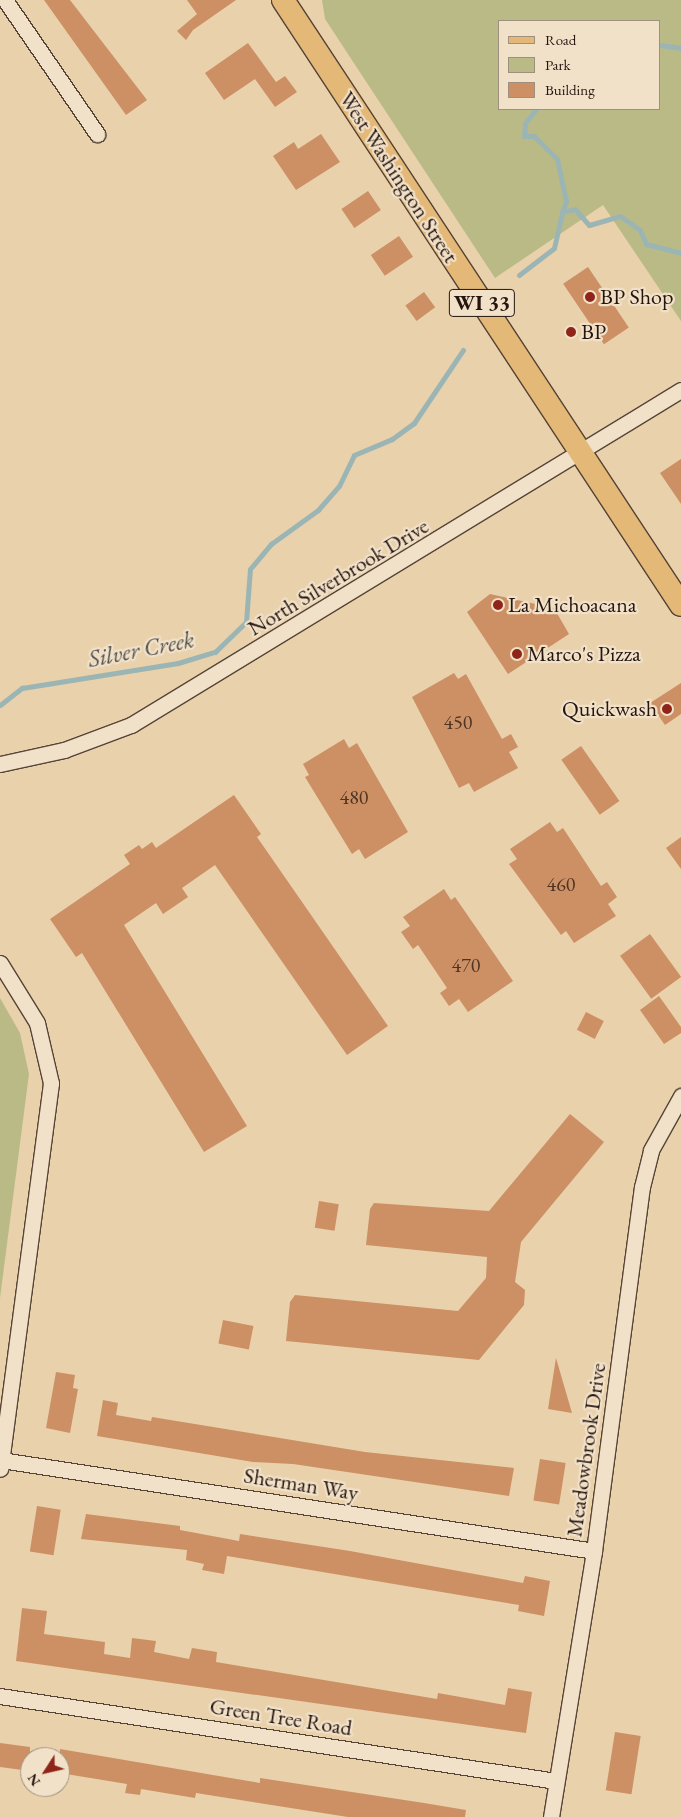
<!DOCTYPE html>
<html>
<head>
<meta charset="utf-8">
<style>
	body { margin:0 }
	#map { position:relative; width:681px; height:1817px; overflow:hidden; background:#e9d1ac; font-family:"EB Garamond",serif }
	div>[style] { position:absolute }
	.green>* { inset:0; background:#baba87 }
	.stream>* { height:5px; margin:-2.5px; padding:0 2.5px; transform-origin:2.5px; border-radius:2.5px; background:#9bb5b4 }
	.building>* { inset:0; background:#cc9064; transform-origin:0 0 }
	.roads { filter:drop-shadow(1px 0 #564436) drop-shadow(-1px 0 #564436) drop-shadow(0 1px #564436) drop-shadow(0 -1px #564436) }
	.street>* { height:15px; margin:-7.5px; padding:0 7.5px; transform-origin:7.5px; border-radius:7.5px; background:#f1e1c9 }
	.primary>* { height:22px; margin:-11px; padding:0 11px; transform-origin:11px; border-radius:11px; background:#e4b876 }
	.dots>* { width:14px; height:14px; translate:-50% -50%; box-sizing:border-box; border:2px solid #f1e1c9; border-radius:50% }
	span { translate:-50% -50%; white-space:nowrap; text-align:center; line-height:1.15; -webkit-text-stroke:4.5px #f1e1c9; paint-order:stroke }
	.number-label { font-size:20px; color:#4f3424 }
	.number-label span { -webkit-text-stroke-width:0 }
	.shield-label span { padding:1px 4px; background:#f1e1c9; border:1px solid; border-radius:4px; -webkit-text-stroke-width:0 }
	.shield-label { font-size:21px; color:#25150e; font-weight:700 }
	.street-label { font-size:22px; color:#25150e }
	.poi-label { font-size:22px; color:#25150e }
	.left { translate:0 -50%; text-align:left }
	.right { translate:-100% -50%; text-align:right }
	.water-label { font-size:24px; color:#4e4d48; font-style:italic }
	.legend { position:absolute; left:498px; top:20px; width:162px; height:90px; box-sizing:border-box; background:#f1e1c9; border:1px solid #9f8f7e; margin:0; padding:6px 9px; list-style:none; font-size:15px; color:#25150e }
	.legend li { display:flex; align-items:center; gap:10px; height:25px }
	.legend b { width:25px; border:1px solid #9f8f7e }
	.north { position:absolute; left:20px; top:1747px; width:50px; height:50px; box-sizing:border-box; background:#f1e1c9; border:1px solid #9f8f7e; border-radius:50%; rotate:235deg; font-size:14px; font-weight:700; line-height:20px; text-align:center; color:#25150e }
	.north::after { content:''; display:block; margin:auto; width:18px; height:22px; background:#8f2418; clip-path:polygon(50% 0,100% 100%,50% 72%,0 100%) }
</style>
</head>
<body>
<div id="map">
	<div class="green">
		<div style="clip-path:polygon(evenodd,322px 0,681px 0,681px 321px,603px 205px,495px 278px,325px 19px,322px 0,500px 21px,660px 21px,660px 109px,500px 109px,500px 21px)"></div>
		<div style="clip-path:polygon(0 998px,20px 1033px,29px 1074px,0 1298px)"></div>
	</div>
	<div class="stream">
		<div style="left:660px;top:45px;width:21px;rotate:8deg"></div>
		<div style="left:536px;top:109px;width:18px;rotate:128deg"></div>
		<div style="left:525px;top:123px;width:13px;rotate:94deg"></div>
		<div style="left:524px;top:136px;width:10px"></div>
		<div style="left:534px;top:136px;width:33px;rotate:45deg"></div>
		<div style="left:557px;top:159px;width:43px;rotate:77.9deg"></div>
		<div style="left:566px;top:201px;width:12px;rotate:110deg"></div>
		<div style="left:519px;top:275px;width:44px;rotate:-37.6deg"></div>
		<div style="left:554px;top:248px;width:37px;rotate:-77deg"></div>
		<div style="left:562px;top:212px;width:13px;rotate:-13deg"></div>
		<div style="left:575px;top:209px;width:21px;rotate:49deg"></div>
		<div style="left:589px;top:225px;width:32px;rotate:-16deg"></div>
		<div style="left:620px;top:216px;width:24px;rotate:35deg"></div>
		<div style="left:640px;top:230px;width:15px;rotate:67deg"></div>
		<div style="left:646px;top:244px;width:36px;rotate:14deg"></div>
		<div style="left:0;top:705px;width:28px;rotate:-38deg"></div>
		<div style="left:22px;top:688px;width:158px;rotate:-9.1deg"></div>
		<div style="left:178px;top:663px;width:39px;rotate:-17deg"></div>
		<div style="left:215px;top:652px;width:43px;rotate:-44.1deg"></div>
		<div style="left:246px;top:622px;width:53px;rotate:-85.7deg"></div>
		<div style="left:250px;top:569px;width:33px;rotate:-50deg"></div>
		<div style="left:271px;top:544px;width:58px;rotate:-35.9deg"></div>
		<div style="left:318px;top:510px;width:32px;rotate:-49deg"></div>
		<div style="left:339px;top:486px;width:34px;rotate:-64deg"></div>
		<div style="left:354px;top:455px;width:41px;rotate:-22.8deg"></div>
		<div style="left:392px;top:439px;width:27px;rotate:-36deg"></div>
		<div style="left:414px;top:423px;width:88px;rotate:-56.1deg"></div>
	</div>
	<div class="building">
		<div style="clip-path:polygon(44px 0,70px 0,147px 100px,126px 115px)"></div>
		<div style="clip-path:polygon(187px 0,236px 0,193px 30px,186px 40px,177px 31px,197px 14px)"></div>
		<div style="clip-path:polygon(248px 43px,276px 82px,285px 76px,297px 92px,275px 107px,255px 79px,224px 100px,205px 73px)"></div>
		<div style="clip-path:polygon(321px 134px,340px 162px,296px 190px,273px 156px,294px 142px,298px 149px)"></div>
		<div style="left:368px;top:191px;width:23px;height:32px;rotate:56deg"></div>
		<div style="left:399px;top:236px;width:25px;height:34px;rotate:56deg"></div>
		<div style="left:588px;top:267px;width:73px;height:30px;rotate:56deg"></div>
		<div style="left:424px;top:292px;width:19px;height:23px;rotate:54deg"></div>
		<div style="clip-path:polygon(681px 459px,681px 504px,660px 473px)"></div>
		<div style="clip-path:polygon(490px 594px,554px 608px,569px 634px,508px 674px,467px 612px)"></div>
		<div style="clip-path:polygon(454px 673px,458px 679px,466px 674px,502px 739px,511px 734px,518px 747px,509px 752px,518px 768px,474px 792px,469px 783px,459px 788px,412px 697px)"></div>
		<div style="clip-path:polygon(681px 683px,681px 714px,665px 725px,650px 703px)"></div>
		<div style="clip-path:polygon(344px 739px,349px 748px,357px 743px,408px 832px,365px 859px,359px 849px,352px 854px,305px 777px,309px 775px,303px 764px)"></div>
		<div style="left:581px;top:746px;width:67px;height:24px;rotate:55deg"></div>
		<div style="clip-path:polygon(234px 795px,261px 834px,257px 837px,388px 1026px,347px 1055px,215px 865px,182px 888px,188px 897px,163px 914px,156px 903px,124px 925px,247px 1126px,204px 1152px,82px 953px,76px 957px,50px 919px,130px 864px,124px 855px,139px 845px,142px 849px,152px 842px,156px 848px)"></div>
		<div style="clip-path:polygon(550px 822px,557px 832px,563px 828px,601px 886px,607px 882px,617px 897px,608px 904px,616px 916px,574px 943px,566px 931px,561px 935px,509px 864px,517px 859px,510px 849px)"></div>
		<div style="clip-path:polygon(681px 837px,681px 869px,666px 848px)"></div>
		<div style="clip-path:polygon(444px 889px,451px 900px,455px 897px,513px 981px,468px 1012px,459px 999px,449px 1006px,440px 993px,447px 988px,418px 945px,413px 949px,401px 932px,410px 926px,403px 917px)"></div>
		<div style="left:650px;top:934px;width:53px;height:37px;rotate:54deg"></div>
		<div style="clip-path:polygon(659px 996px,681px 1027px,681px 1033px,664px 1044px,640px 1010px)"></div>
		<div style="left:586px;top:1012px;width:20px;height:20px;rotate:27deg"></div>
		<div style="clip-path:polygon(570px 1114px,604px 1142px,521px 1242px,515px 1282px,525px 1290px,524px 1305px,479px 1360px,286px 1341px,290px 1302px,295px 1295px,458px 1311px,486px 1278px,487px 1257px,366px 1245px,370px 1209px,374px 1203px,489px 1211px)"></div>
		<div style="left:319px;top:1201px;width:20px;height:27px;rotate:9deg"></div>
		<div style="left:223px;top:1320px;width:31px;height:24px;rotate:11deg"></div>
		<div style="clip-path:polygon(556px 1358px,572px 1413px,548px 1409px)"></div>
		<div style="clip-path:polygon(56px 1372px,75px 1375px,73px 1388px,78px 1389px,70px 1433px,46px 1428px)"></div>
		<div style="clip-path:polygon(103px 1400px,118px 1403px,116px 1415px,151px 1421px,152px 1417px,365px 1452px,514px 1468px,509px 1496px,293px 1464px,253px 1462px,97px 1436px)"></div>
		<div style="left:540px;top:1459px;width:26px;height:42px;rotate:9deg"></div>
		<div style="left:37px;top:1506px;width:24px;height:46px;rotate:9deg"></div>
		<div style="clip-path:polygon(86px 1514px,180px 1526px,180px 1530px,239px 1541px,240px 1534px,350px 1551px,523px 1583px,525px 1576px,550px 1581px,544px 1616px,518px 1611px,519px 1605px,227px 1556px,224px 1574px,202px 1570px,204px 1564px,186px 1560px,187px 1550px,81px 1539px)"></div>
		<div style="clip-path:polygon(22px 1608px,47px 1611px,44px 1634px,105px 1642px,104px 1654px,130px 1658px,132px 1638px,156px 1641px,154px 1652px,189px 1659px,192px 1648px,217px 1652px,216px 1662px,437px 1699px,438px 1693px,505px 1705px,508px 1688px,532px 1692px,526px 1733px,16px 1661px)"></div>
		<div style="left:615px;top:1732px;width:26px;height:59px;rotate:9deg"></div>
		<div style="clip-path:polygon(0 1743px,30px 1747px,30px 1771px,0 1767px)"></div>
		<div style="clip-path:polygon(60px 1749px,260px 1783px,260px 1778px,424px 1803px,466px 1810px,465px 1817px,348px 1817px,196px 1793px,195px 1798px,141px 1789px,140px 1795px,125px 1793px,127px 1784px,60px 1773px)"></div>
	</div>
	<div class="roads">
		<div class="street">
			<div style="left:5px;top:0;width:163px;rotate:55.5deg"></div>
			<div style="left:0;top:764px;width:66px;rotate:-12.3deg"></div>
			<div style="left:64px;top:750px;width:72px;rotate:-20.5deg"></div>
			<div style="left:131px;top:725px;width:644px;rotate:-31.35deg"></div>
			<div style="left:0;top:963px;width:70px;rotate:58.3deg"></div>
			<div style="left:37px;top:1023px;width:62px;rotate:76.9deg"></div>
			<div style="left:51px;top:1083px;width:389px;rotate:97.5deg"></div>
			<div style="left:1px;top:1460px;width:600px;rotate:8.72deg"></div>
			<div style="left:0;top:1696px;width:562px;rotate:8.69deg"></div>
			<div style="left:551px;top:1817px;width:269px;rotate:-80.8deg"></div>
			<div style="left:594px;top:1551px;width:367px;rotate:-82.5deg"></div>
			<div style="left:642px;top:1187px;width:38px;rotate:-76deg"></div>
			<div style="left:651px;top:1150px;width:62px;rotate:-60.9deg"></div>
		</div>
		<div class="primary">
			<div style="left:283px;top:0;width:724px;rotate:56.66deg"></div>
		</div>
	</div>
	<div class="dots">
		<div style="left:590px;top:297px;background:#8f2418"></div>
		<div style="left:571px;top:332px;background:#8f2418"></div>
		<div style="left:498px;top:605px;background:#8f2418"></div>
		<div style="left:517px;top:654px;background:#8f2418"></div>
		<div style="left:667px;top:709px;background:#8f2418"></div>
	</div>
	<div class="number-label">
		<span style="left:458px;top:722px">450</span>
		<span style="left:354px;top:797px">480</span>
		<span style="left:561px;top:884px">460</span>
		<span style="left:466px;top:965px">470</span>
	</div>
	<div class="shield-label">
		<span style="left:482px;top:303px">WI 33</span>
	</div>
	<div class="street-label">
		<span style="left:399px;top:177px;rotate:57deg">West Washington Street</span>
		<span style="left:338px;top:577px;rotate:-31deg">North Silverbrook Drive</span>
		<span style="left:586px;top:1450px;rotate:-82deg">Meadowbrook Drive</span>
		<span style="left:301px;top:1484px;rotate:9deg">Sherman Way</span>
		<span style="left:281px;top:1717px;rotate:9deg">Green Tree Road</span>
	</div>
	<div class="poi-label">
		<span class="left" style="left:600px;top:297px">BP Shop</span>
		<span class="left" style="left:581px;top:332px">BP</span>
		<span class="left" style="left:508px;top:605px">La Michoacana</span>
		<span class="left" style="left:527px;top:654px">Marco's Pizza</span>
		<span class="right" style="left:657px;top:709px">Quickwash</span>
	</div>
	<div class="water-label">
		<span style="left:141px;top:649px;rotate:-11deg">Silver Creek</span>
	</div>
	<ul class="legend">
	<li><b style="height:6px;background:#e4b876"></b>Road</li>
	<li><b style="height:14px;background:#baba87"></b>Park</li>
	<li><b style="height:14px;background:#cc9064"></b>Building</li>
	</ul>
	<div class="north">N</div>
</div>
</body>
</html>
